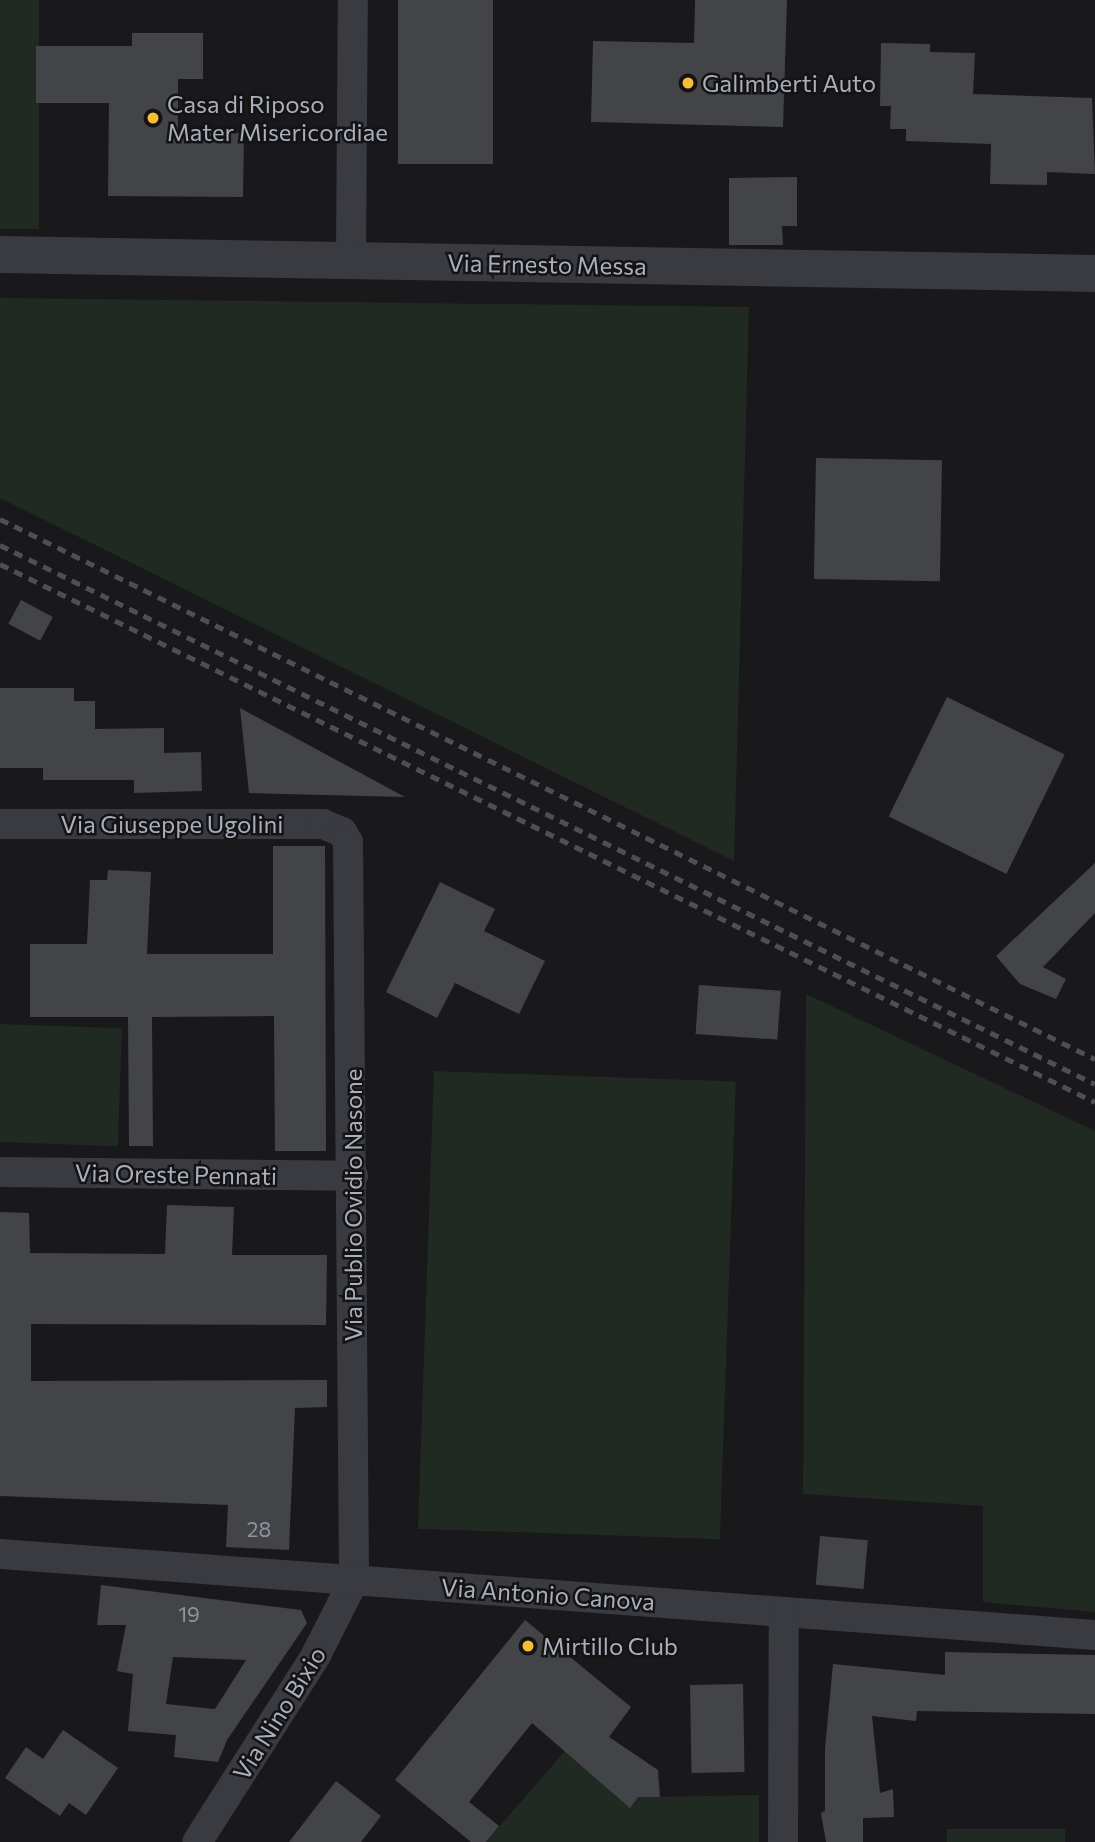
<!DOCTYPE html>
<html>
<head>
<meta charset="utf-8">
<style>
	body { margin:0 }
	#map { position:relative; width:1095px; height:1842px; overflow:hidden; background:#19191b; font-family:Commissioner,sans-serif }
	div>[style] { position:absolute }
	.green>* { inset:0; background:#212a22; transform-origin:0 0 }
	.building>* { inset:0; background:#434448; transform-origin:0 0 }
	.minor>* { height:30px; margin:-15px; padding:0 15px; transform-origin:15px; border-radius:15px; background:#3a3b40 }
	.tertiary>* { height:37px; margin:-18.5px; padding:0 18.5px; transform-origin:18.5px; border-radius:18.5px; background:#3a3b40 }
	.rail>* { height:5px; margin-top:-2.5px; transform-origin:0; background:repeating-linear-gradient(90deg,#4d4f55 0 9px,transparent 0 16px) }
	.dots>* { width:19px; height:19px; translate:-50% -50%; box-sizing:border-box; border:4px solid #141416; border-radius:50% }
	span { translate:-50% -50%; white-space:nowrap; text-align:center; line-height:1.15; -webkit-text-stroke:5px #141416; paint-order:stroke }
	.number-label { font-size:21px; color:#91949e }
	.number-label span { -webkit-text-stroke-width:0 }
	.poi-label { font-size:24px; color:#abafbb }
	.left { translate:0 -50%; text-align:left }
	.street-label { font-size:24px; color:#abafbb }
</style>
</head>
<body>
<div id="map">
	<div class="green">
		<div style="left:0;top:0;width:39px;height:229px"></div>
		<div style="clip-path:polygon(0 298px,749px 307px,734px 861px,0 498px)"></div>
		<div style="clip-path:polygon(806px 994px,1095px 1131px,1095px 1612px,983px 1602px,983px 1506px,803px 1494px)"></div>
		<div style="left:0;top:1024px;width:122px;height:118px;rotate:2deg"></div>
		<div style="left:434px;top:1071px;width:302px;height:458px;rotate:2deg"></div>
		<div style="clip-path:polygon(565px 1751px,650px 1797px,759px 1795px,759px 1842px,486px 1842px)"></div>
		<div style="left:947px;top:1829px;width:118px;height:13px"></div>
	</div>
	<div class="building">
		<div style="left:398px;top:0;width:95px;height:164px"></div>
		<div style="clip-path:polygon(695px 0,787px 0,783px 127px,591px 122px,593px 41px,694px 43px)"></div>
		<div style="clip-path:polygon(132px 33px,203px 33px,203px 79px,178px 79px,178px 132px,244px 133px,243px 197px,108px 196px,109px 103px,36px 103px,36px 46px,132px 46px)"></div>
		<div style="clip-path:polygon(881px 43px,930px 44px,930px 52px,975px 53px,973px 94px,1092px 98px,1095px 174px,1047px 172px,1047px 185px,990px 184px,991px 144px,906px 141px,906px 129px,890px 129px,891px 106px,880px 106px)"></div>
		<div style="clip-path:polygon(797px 177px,797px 226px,782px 226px,783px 245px,729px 245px,729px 178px)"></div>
		<div style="left:816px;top:458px;width:126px;height:121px;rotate:1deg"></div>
		<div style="left:21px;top:600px;width:36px;height:27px;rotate:28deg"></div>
		<div style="clip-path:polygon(0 688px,74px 688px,74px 701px,95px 701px,95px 729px,164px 728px,164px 753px,201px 752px,202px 791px,134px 793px,134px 780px,43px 780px,43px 768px,0 768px)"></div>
		<div style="left:947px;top:697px;width:131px;height:133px;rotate:26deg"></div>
		<div style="clip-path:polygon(240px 708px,405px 797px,249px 793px)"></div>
		<div style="clip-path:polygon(273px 846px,325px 846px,326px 1151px,275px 1151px,274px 1016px,152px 1017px,153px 1146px,129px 1146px,128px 1017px,30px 1017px,30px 944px,87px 944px,90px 880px,107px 880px,108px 870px,151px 872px,147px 954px,273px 954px)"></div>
		<div style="clip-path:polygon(1095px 863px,1095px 913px,1043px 967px,1066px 979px,1056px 999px,1020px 984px,996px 956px)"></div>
		<div style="clip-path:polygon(440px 882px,495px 909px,484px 931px,545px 961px,519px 1014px,455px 983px,437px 1018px,386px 992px)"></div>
		<div style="left:699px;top:985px;width:82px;height:49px;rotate:4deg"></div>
		<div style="clip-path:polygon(167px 1205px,234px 1207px,232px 1255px,327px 1255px,326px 1325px,31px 1324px,31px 1381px,327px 1380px,327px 1407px,295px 1408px,289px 1550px,226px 1547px,228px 1505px,0 1496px,0 1212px,29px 1213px,30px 1253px,165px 1254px)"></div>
		<div style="left:820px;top:1536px;width:48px;height:49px;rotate:5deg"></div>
		<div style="clip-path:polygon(evenodd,101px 1585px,301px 1610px,307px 1623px,227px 1740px,218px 1762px,174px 1757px,176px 1735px,128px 1731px,133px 1674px,117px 1671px,126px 1625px,97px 1625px,101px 1585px,173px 1657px,246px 1660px,215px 1709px,166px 1704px,173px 1657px)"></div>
		<div style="clip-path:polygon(525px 1620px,631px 1707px,609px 1737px,658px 1770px,660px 1797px,638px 1797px,630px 1808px,532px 1723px,469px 1802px,499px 1826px,486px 1842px,471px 1842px,395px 1780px)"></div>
		<div style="clip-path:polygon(945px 1652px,1095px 1655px,1095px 1714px,917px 1711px,916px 1721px,872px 1716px,880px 1793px,893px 1789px,894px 1817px,863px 1818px,863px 1842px,826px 1842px,821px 1813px,825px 1811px,825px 1748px,833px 1664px,945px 1675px)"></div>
		<div style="left:743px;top:1684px;width:88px;height:53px;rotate:89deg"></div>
		<div style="clip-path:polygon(63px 1730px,118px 1768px,86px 1815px,69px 1803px,60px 1816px,5px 1778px,26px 1747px,43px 1759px)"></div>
		<div style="clip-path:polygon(336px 1781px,381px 1816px,361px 1842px,289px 1842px)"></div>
	</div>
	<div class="minor">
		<div style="left:351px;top:260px;width:260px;rotate:-89.6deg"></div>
		<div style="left:0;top:824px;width:323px"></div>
		<div style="left:323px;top:824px;width:21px;rotate:23deg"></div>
		<div style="left:342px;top:832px;width:12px;rotate:59deg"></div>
		<div style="left:348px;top:842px;width:738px;rotate:89.53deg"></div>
		<div style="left:354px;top:1580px;width:86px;rotate:116.9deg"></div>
		<div style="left:315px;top:1657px;width:219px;rotate:122.5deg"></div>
		<div style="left:0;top:1172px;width:353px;rotate:0.6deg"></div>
		<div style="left:0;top:1554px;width:1098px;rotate:4.23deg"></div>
		<div style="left:783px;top:1842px;width:230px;rotate:-89.8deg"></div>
	</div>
	<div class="tertiary">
		<div style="left:0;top:254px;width:1095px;rotate:0.99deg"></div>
	</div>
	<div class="rail">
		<div style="left:0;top:519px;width:1221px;rotate:26.25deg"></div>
		<div style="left:0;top:545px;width:1220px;rotate:26.21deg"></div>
		<div style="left:0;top:564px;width:1220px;rotate:26.17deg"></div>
	</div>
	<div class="dots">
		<div style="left:688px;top:83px;background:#f6be36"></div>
		<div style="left:153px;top:118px;background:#f6be36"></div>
		<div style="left:528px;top:1646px;background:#f6be36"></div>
	</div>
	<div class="number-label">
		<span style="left:259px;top:1529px">28</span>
		<span style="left:189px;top:1614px">19</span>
	</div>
	<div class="poi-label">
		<span class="left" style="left:702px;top:83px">Galimberti Auto</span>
		<span class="left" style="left:167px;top:118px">Casa di Riposo<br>Mater Misericordiae</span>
		<span class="left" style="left:542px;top:1646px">Mirtillo Club</span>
	</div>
	<div class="street-label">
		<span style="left:547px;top:264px;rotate:1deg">Via Ernesto Messa</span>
		<span style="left:172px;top:824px">Via Giuseppe Ugolini</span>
		<span style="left:176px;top:1174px;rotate:1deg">Via Oreste Pennati</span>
		<span style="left:353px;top:1205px;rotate:-90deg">Via Publio Ovidio Nasone</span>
		<span style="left:548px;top:1594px;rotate:4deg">Via Antonio Canova</span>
		<span style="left:279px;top:1713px;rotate:-58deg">Via Nino Bixio</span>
	</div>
</div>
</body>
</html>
